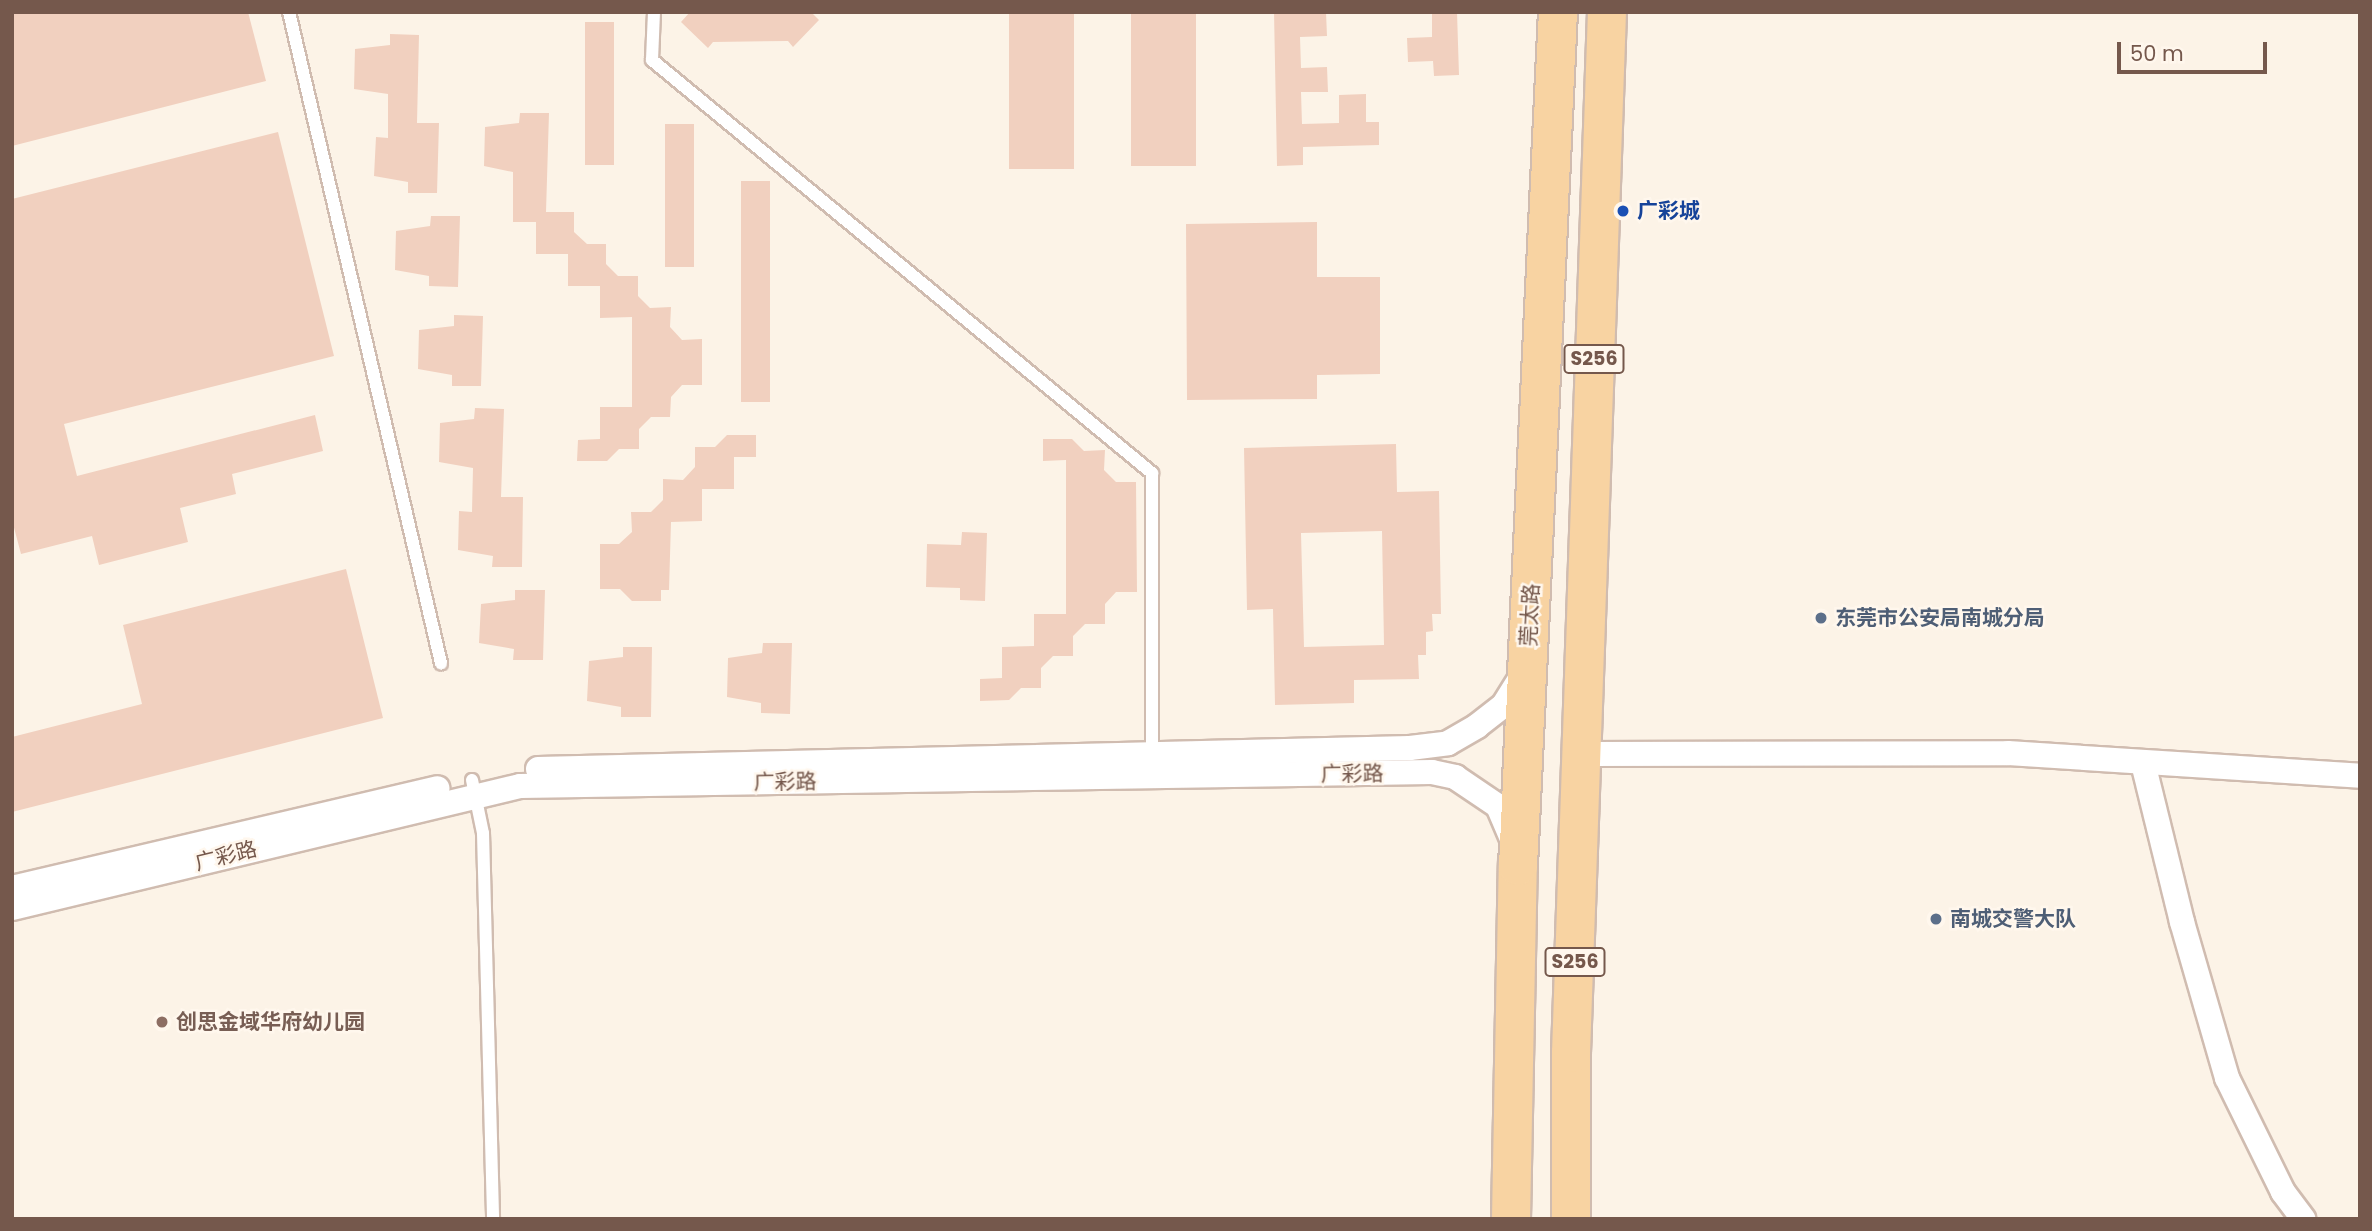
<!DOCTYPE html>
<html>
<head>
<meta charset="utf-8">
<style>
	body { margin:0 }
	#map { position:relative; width:2372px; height:1231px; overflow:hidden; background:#fcf3e7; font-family:Poppins,"Noto Sans SC",sans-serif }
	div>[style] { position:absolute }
	.building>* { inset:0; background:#f1d0bf; transform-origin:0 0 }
	.roads { filter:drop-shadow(2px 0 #d0bcb0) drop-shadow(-2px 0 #d0bcb0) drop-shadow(0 2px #d0bcb0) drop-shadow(0 -2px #d0bcb0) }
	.lane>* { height:12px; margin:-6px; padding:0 6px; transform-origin:6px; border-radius:6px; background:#fff }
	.street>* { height:24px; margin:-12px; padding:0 12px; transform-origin:12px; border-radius:12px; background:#fff }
	.primary>* { height:38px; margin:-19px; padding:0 19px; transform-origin:19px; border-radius:19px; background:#f8d3a2 }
	.dots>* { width:19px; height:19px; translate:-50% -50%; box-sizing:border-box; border:4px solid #fff7ed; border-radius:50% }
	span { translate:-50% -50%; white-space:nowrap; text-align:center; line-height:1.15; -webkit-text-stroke:5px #fff7ed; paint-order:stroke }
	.shield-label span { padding:2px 5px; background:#fff7ed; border:2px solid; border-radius:5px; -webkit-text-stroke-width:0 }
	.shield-label { font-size:19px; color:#75584c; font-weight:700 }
	.transit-label { font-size:21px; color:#164399; font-weight:700 }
	.left { translate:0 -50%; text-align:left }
	.street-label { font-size:21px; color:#75584c }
	.service-label { font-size:21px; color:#4e5e75; font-weight:700 }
	.education-label { font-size:21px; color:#785e54; font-weight:700 }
	.frame { position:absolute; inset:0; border:14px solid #75584c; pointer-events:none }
	.scale { position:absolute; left:2117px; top:42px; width:150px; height:32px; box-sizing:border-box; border:4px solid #75584c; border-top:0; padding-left:9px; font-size:21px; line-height:24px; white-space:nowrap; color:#75584c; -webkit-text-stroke:5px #fff7ed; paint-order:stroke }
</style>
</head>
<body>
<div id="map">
	<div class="building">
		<div style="clip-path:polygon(12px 12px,248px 12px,266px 81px,12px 146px)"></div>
		<div style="clip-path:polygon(690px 12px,811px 12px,819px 20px,793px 47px,788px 41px,713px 42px,708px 48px,681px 22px)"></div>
		<div style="left:1009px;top:12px;width:65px;height:157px"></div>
		<div style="left:1131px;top:12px;width:65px;height:154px"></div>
		<div style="clip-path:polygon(1274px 12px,1326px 12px,1327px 36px,1300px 37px,1301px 68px,1327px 67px,1328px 92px,1301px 92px,1302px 124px,1339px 123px,1339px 95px,1366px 94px,1366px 122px,1379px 122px,1379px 145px,1303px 147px,1303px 165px,1277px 166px)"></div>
		<div style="clip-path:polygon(1432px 12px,1457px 12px,1459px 75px,1434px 76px,1433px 61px,1408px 62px,1407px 38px,1432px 37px)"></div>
		<div style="left:585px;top:22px;width:29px;height:143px"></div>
		<div style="clip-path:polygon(390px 34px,419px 35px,417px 123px,439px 123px,437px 193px,408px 193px,408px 182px,374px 176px,376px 137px,388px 138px,388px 94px,354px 89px,355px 49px,390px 45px)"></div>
		<div style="clip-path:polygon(520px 113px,549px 113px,546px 212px,574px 212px,574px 232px,587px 244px,606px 244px,606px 264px,618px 276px,638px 276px,638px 296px,650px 308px,671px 307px,670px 327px,682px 340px,702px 339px,702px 385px,682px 385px,671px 397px,670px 417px,651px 417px,639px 429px,639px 449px,619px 449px,607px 461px,577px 461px,578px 440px,600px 439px,600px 407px,632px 407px,632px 317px,600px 318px,600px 286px,568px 286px,568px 254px,536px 254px,536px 222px,513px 222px,513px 172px,484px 166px,485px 127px,519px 123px)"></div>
		<div style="left:665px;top:124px;width:29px;height:143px"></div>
		<div style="clip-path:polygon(278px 132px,334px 356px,64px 424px,77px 476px,315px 415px,323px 451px,232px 474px,236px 494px,180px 508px,188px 542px,99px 565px,92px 536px,21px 554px,12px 520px,12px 199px)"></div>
		<div style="left:741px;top:181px;width:29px;height:221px"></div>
		<div style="clip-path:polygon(431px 216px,460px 216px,458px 287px,429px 286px,429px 276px,395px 270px,396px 231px,430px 226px)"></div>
		<div style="clip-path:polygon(1317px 222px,1317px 277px,1380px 277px,1380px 374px,1317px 375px,1317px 399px,1187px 400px,1186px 224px)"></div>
		<div style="clip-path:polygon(454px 315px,483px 316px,481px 386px,452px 386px,452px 375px,418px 369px,419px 330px,454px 326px)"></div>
		<div style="clip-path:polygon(475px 408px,504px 409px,501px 497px,523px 497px,522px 567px,492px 567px,493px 556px,458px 550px,459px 511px,472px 512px,473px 468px,439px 462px,440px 423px,474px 419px)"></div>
		<div style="clip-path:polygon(727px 435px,756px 435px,756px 457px,734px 457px,734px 489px,702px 489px,702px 521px,671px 522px,669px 590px,661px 590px,661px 601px,632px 601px,620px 589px,600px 589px,600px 544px,619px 544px,632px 532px,631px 512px,651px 512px,663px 500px,663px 479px,683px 480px,695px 467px,695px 447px,715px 447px)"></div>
		<div style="clip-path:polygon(1043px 439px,1072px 439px,1084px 451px,1105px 450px,1104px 470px,1116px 482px,1136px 482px,1137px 592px,1116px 592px,1105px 604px,1105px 624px,1085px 624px,1073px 636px,1073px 656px,1053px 656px,1041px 668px,1041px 688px,1021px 688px,1009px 700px,980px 701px,980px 679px,1002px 678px,1002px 647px,1034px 646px,1034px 614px,1066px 614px,1066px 460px,1043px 461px)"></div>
		<div style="clip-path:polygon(evenodd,1396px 444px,1397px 492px,1439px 491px,1441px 614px,1432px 614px,1433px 631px,1426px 632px,1426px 655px,1418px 655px,1419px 679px,1354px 680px,1354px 703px,1275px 705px,1273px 609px,1247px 610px,1244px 448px,1396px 444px,1382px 531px,1384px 645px,1304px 647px,1301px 533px,1382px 531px)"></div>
		<div style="clip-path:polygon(962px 532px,987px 533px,985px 601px,960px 600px,960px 588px,926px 587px,927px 544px,961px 545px)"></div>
		<div style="clip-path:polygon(346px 569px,383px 718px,12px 812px,12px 737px,142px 704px,123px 625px)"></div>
		<div style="clip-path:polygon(515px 590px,545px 590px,543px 660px,513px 660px,514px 649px,479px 643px,481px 604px,515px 600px)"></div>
		<div style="clip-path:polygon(763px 643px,792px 643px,790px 714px,761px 713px,761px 703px,727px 697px,728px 658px,762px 653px)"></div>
		<div style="clip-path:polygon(623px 647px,652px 647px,651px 717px,621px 717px,621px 707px,587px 701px,589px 661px,623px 657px)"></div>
	</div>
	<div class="roads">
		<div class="lane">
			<div style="left:289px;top:12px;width:669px;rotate:76.86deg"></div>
			<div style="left:654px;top:12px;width:48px;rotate:92.4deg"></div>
			<div style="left:652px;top:60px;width:649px;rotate:39.56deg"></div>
			<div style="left:1152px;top:473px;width:284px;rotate:90deg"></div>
			<div style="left:472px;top:780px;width:54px;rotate:78.3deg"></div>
			<div style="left:483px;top:833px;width:386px;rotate:88.5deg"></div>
		</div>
		<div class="street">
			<div style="left:1583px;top:754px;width:425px;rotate:-0.1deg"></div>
			<div style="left:2008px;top:753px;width:353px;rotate:3.7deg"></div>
			<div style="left:2143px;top:763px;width:164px;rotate:76.2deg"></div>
			<div style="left:2182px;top:922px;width:162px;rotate:73.9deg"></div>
			<div style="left:2227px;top:1078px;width:127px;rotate:63.8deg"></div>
			<div style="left:2283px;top:1192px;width:34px;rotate:53deg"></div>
			<div style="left:538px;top:769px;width:872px;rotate:-1.38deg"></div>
			<div style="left:1410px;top:748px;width:38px;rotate:-7deg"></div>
			<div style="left:1448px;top:743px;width:34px;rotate:-30deg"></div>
			<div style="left:1477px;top:726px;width:33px;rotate:-38deg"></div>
			<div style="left:1503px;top:706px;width:40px;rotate:-58deg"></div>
			<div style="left:12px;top:888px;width:437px;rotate:-13.2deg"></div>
			<div style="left:12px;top:908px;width:522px;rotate:-13.5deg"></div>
			<div style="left:520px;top:786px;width:912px;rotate:-0.88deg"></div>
			<div style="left:1432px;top:772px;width:24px;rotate:12deg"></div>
			<div style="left:1455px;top:777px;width:52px;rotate:34deg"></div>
			<div style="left:1498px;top:806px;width:39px;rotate:67deg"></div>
		</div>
		<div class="primary">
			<div style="left:1511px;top:1219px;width:353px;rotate:-88.9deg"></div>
			<div style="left:1518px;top:866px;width:855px;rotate:-87.32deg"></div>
			<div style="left:1571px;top:1219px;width:166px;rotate:-90deg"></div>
			<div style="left:1571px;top:1053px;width:1042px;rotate:-88.02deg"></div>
		</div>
	</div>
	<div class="dots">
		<div style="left:1623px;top:211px;background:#1a4fb4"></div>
		<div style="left:1821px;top:618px;background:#5c6f8a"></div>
		<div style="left:1936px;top:919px;background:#5c6f8a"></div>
		<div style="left:162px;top:1022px;background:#8d6e63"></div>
	</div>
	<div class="shield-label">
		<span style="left:1594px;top:359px">S256</span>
		<span style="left:1575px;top:962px">S256</span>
	</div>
	<div class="transit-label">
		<span class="left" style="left:1637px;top:211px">广彩城</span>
	</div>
	<div class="street-label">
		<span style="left:1530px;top:615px;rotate:-87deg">莞太路</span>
		<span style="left:1352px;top:774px;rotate:-1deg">广彩路</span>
		<span style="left:785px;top:782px;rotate:-1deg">广彩路</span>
		<span style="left:226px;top:856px;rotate:-14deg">广彩路</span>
	</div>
	<div class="service-label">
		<span class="left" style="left:1835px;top:618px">东莞市公安局南城分局</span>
		<span class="left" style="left:1950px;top:919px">南城交警大队</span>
	</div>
	<div class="education-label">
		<span class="left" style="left:176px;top:1022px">创思金域华府幼儿园</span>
	</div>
	<div class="frame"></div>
	<div class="scale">50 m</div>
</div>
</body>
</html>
